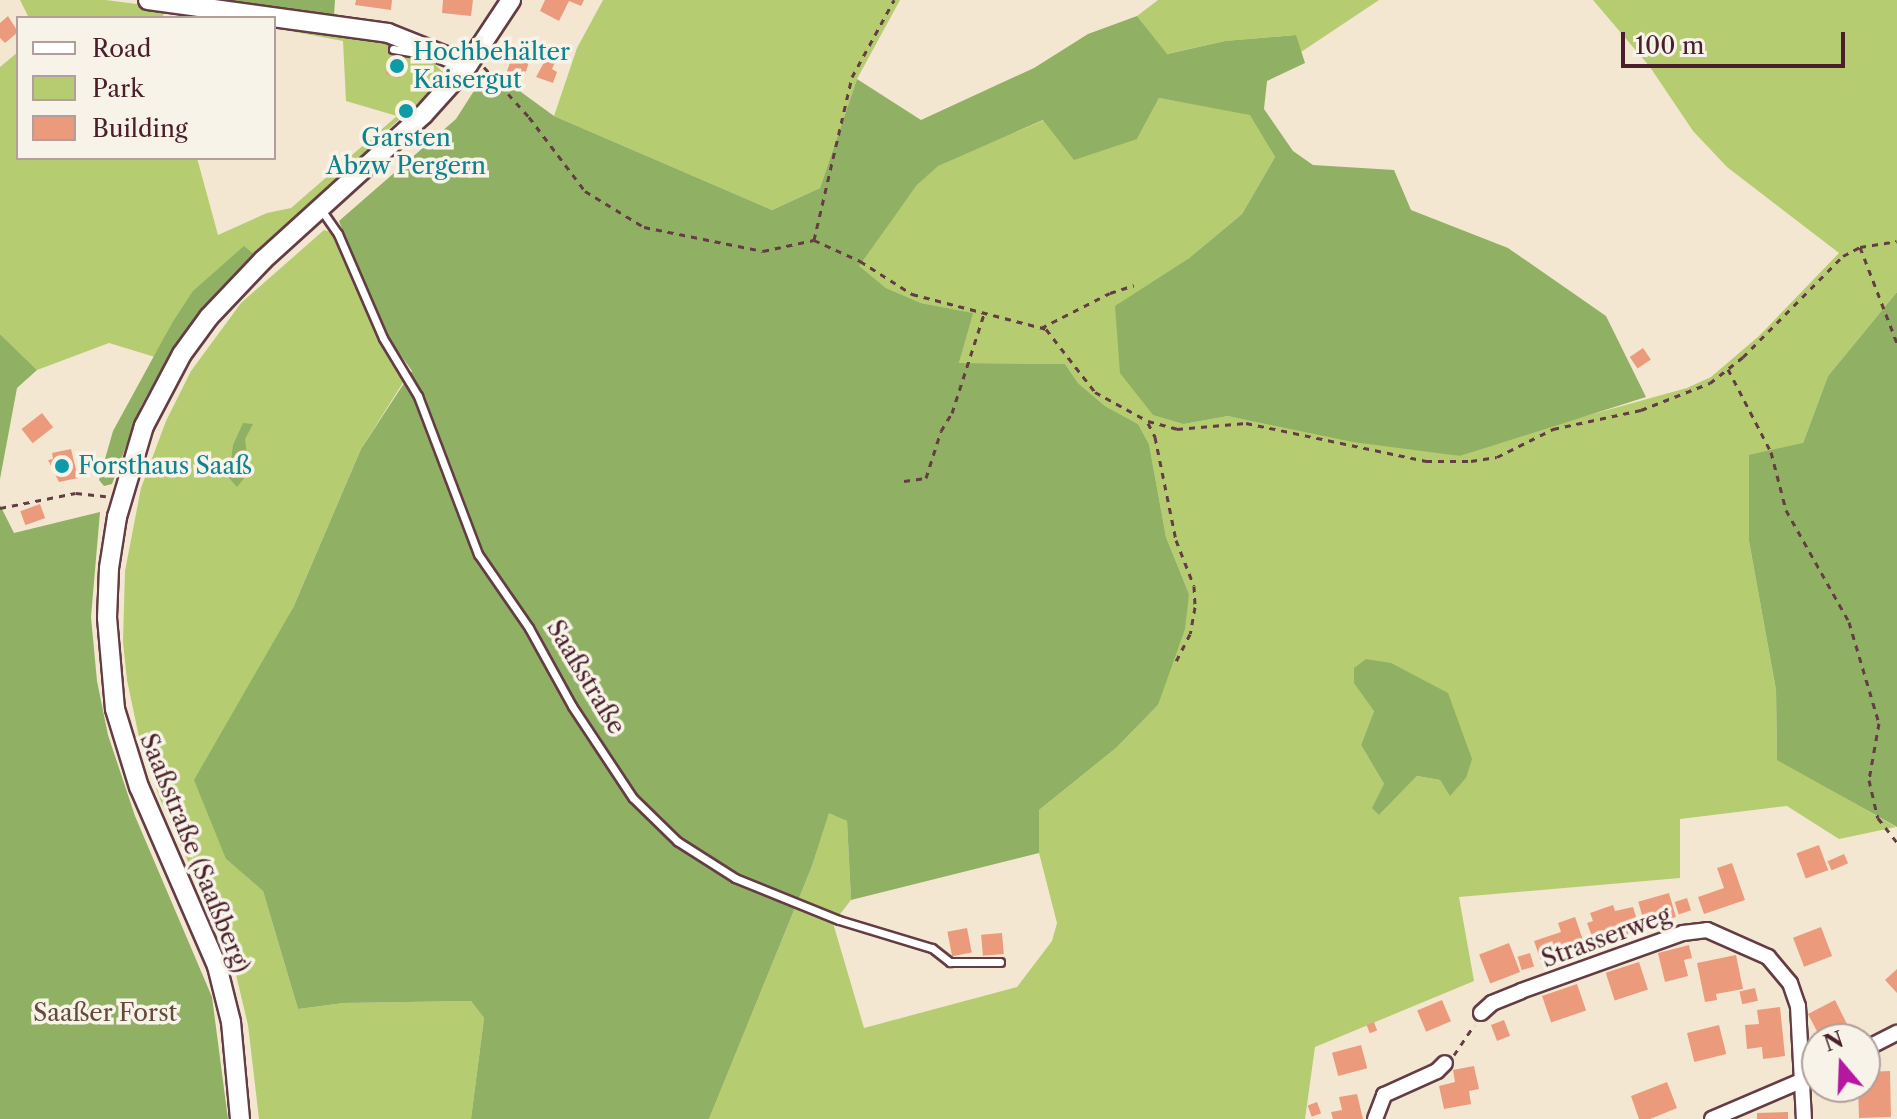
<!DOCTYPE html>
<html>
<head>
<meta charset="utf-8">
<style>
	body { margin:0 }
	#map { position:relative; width:1897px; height:1119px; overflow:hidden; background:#f4e7d2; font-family:"Libre Caslon Text",serif }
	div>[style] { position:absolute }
	.green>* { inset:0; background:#b5cc71 }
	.forest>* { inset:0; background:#90b063 }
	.building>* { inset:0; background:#eb9b7c; transform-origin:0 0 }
	.path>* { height:3px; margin-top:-1.5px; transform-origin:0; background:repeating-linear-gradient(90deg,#643d44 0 6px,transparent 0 12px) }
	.roads { filter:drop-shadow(2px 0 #643d44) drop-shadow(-2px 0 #643d44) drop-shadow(0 2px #643d44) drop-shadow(0 -2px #643d44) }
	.service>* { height:7px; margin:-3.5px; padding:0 3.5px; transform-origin:3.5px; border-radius:3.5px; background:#fff }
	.minor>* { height:14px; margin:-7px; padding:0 7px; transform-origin:7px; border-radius:7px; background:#fff }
	.tertiary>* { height:18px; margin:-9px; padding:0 9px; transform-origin:9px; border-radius:9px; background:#fff }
	.dots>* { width:22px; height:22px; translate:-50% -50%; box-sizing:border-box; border:4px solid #f7f3e8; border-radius:50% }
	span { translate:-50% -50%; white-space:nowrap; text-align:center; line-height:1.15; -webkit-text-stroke:7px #f7f3e8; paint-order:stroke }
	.culture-label { font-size:24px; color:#0d838f }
	.left { translate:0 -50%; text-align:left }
	.street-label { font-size:24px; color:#4a1f2b }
	.park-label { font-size:24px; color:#654a3c }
	.legend { position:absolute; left:16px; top:16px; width:260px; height:144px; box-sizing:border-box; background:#f7f3e8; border:2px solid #b29e9c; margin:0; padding:10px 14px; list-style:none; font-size:24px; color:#4a1f2b }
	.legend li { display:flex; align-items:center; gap:16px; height:40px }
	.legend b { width:40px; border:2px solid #b29e9c }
	.north { position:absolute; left:1801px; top:1023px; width:80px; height:80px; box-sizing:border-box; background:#f7f3e8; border:2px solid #b29e9c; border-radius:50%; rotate:341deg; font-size:22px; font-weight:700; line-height:32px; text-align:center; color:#4a1f2b }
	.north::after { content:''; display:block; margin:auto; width:28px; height:36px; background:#b5179e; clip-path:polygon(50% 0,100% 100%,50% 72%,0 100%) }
	.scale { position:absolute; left:1621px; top:32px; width:224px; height:36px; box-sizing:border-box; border:4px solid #4a1f2b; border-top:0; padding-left:10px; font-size:24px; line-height:28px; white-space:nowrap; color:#4a1f2b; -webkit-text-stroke:6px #f7f3e8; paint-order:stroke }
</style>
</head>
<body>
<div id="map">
	<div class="green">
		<div style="clip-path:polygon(20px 0,106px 0,243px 18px,163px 13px,163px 18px,29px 18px)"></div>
		<div style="clip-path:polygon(603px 0,900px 0,857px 79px,820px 188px,772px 210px,554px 116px,577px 48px)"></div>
		<div style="clip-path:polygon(1158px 0,1379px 0,1301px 52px,1295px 35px,1225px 41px,1166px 54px,1137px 16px)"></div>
		<div style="clip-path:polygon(evenodd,1593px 0,1897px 0,1897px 292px,1828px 376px,1803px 443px,1749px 541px,1776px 690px,1777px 759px,1896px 827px,1839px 839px,1787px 806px,1680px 819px,1680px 878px,1459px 897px,1474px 981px,1315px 1047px,1305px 1119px,709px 1119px,812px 866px,829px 812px,847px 821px,851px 900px,833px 923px,864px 1028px,1017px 987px,1052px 941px,1057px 923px,1039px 853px,1039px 810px,1116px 748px,1158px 705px,1189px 594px,1166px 537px,1149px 444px,1138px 424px,1105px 406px,1078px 383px,1065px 364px,959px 363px,972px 313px,921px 303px,886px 288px,858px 266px,917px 185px,938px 165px,1044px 120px,1137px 139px,1159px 98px,1250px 114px,1275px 157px,1242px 214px,1188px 259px,1184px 424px,1228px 416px,1460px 456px,1553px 425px,1687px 388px,1711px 377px,1759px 336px,1839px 253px,1727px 167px,1693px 131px,1650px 67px,1593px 0,1374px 711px,1466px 778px,1450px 795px,1440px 780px,1417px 776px,1380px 814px,1384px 784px,1361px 745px,1374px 711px)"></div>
		<div style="clip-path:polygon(274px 22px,390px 39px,429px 59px,444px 73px,432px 90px,372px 144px,372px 149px,256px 256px,172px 323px,155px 357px,109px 343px,37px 370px,0 334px,0 67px,18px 52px,18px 158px,197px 158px,218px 235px,267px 213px,291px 208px,397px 116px,346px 101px,343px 41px,274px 28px)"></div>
		<div style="clip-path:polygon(324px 230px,331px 232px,381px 345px,404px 381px,361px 449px,293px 608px,226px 859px,263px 891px,298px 1009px,344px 1003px,471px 1001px,484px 1018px,471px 1119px,259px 1119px,248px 1025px,233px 962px,160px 799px,139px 737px,127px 680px,123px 642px,125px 571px,141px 488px,166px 421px,191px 371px,241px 303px)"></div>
	</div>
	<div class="forest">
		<div style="clip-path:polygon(222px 0,335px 0,334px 16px)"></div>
		<div style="clip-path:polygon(1137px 16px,1167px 54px,1225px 41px,1296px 35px,1305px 63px,1267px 81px,1264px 109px,1293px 151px,1313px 165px,1394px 170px,1411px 210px,1508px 248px,1606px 316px,1646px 397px,1460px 456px,1353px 442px,1228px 416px,1184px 424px,1153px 415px,1120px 373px,1115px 306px,1188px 259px,1242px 214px,1275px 157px,1250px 115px,1159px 98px,1137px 139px,1074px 160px,1043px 120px,938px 166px,917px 185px,859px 266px,886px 288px,921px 303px,973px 313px,959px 363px,1065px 364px,1078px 383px,1105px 406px,1138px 424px,1149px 444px,1166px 537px,1189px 594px,1185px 629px,1158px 705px,1116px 748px,1039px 810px,1039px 853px,851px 900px,847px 821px,829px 813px,812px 866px,709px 1119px,471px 1119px,484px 1018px,471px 1001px,344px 1003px,298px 1009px,263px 891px,226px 859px,194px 780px,293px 608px,361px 449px,412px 371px,390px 340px,367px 293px,339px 221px,456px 119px,479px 83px,501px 91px,510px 84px,554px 116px,772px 210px,820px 188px,857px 79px,921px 120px,1034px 68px,1088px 34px)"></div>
		<div style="clip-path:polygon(244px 246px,256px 256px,203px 310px,175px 345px,141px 406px,112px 484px,104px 486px,99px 480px,113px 431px,172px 323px,193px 291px)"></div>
		<div style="clip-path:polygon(1897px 292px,1897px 827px,1777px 760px,1776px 690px,1749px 541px,1749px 455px,1803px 443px,1828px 376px)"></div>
		<div style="clip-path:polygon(0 334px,37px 370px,17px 388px,0 479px)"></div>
		<div style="clip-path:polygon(243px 423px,253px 424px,245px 439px,249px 472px,237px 487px,229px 478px,233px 445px)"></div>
		<div style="clip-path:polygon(0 505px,14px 533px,100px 512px,91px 617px,97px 681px,108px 735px,135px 816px,212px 997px,228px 1119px,0 1119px)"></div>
		<div style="clip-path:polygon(1366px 659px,1391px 663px,1448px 693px,1472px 759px,1466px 778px,1450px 796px,1440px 780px,1417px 776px,1379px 815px,1372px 808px,1384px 784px,1361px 745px,1374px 711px,1354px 683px,1354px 668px)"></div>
	</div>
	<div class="building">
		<div style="clip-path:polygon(356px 0,392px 0,391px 10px,355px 5px)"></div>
		<div style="clip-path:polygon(443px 0,473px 0,471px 16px,442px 13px)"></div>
		<div style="clip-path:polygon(545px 0,584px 0,581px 6px,569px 1px,559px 21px,540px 11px)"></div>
		<div style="clip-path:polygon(8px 16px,18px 32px,5px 43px,0 38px,0 23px)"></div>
		<div style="left:516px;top:45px;width:18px;height:28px;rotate:19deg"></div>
		<div style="left:392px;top:53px;width:15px;height:22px;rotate:16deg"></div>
		<div style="clip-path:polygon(547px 57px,556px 60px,552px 69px,557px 72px,553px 83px,536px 77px)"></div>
		<div style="left:1643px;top:348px;width:14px;height:16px;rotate:56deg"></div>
		<div style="left:42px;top:413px;width:18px;height:26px;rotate:52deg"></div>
		<div style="clip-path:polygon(71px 449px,78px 478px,59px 482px,48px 460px,53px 459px,52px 453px)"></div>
		<div style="left:40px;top:504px;width:15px;height:21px;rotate:70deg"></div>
		<div style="left:1819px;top:845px;width:27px;height:24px;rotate:70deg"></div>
		<div style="left:1844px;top:854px;width:10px;height:18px;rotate:66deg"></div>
		<div style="clip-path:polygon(1732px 863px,1745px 900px,1704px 914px,1698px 897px,1724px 888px,1717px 868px)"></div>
		<div style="left:1669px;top:893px;width:25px;height:32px;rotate:74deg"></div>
		<div style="left:1687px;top:898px;width:13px;height:13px;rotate:72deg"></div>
		<div style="clip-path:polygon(1613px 905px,1615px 911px,1633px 907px,1638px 923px,1627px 928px,1630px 935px,1596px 947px,1587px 923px,1593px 921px,1590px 913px)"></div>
		<div style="clip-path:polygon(1575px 917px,1583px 940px,1569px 945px,1572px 954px,1542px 964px,1534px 941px,1561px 932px,1558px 923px)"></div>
		<div style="left:1821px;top:927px;width:31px;height:30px;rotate:69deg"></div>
		<div style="left:967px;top:928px;width:25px;height:20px;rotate:79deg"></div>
		<div style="left:1002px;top:933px;width:21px;height:21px;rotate:85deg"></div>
		<div style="left:1509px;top:943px;width:31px;height:32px;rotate:69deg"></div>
		<div style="clip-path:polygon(1689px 945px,1692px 958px,1684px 960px,1688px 976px,1665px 982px,1658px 953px)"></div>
		<div style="left:1530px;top:953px;width:14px;height:13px;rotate:73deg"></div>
		<div style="clip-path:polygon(1736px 955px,1743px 989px,1716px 994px,1717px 1000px,1705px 1002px,1697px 963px)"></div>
		<div style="left:1639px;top:962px;width:29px;height:35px;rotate:72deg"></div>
		<div style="clip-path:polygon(1897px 969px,1897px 993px,1885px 980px)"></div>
		<div style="left:1577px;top:984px;width:28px;height:37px;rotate:71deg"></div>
		<div style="left:1755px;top:988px;width:13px;height:16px;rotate:77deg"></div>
		<div style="left:1442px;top:1000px;width:23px;height:27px;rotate:67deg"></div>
		<div style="clip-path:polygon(1835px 1000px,1854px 1038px,1852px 1039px,1821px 1039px,1808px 1014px)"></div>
		<div style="clip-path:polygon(1780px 1007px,1785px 1056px,1763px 1059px,1762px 1047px,1747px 1049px,1745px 1025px,1759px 1024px,1757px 1010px)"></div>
		<div style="left:1504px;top:1020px;width:17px;height:14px;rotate:69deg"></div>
		<div style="left:1374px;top:1022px;width:9px;height:8px;rotate:69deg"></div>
		<div style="left:1719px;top:1025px;width:30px;height:33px;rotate:76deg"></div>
		<div style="left:1361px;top:1045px;width:24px;height:30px;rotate:75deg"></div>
		<div style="clip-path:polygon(1474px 1066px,1479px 1089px,1469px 1091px,1471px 1104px,1444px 1109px,1439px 1086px,1455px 1082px,1453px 1070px)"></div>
		<div style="clip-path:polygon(1890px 1071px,1891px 1117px,1859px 1118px,1858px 1087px,1865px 1087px,1865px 1072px)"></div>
		<div style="clip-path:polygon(1667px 1082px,1677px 1108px,1650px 1119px,1639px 1119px,1631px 1096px)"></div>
		<div style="clip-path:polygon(1357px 1094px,1363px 1119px,1333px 1119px,1331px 1112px,1342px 1110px,1339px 1097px)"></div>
		<div style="left:1317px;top:1102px;width:12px;height:10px;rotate:70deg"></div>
		<div style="clip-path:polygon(1788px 1112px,1788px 1119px,1757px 1119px,1757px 1113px)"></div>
	</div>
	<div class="path">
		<div style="left:484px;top:67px;width:67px;rotate:48deg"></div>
		<div style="left:529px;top:117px;width:93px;rotate:52.9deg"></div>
		<div style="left:585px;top:191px;width:69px;rotate:31.4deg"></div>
		<div style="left:644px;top:227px;width:121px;rotate:11.4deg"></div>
		<div style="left:763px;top:251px;width:52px;rotate:-12.2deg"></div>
		<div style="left:814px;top:240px;width:51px;rotate:24.5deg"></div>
		<div style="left:860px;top:261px;width:62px;rotate:32.4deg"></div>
		<div style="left:912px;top:294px;width:138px;rotate:14.6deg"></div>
		<div style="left:1046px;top:329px;width:80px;rotate:52.1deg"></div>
		<div style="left:1095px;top:392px;width:60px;rotate:28.7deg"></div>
		<div style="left:1148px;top:421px;width:30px;rotate:15deg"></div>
		<div style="left:1177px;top:429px;width:69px;rotate:-5deg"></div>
		<div style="left:1246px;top:423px;width:184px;rotate:11.9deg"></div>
		<div style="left:1426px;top:461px;width:45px"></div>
		<div style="left:1471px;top:461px;width:26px;rotate:-9deg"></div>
		<div style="left:1497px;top:457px;width:63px;rotate:-26.6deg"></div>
		<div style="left:1553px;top:429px;width:90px;rotate:-12.2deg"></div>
		<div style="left:1641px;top:410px;width:74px;rotate:-21.4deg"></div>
		<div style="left:1710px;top:383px;width:42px;rotate:-38.2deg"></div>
		<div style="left:1743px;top:357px;width:142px;rotate:-45.3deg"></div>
		<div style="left:1843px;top:256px;width:19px;rotate:-28deg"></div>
		<div style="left:1860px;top:247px;width:37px;rotate:-9deg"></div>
		<div style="left:814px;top:240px;width:167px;rotate:-76.9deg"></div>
		<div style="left:852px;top:77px;width:88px;rotate:-61.4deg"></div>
		<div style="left:1860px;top:247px;width:103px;rotate:68.9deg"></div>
		<div style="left:1041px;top:328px;width:77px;rotate:-26.9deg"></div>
		<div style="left:1110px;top:293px;width:25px;rotate:-18deg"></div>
		<div style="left:1728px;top:369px;width:93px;rotate:62.6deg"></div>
		<div style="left:1771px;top:452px;width:60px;rotate:75.5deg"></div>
		<div style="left:1786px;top:510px;width:129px;rotate:60.6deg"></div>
		<div style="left:1849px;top:622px;width:105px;rotate:73.5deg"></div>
		<div style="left:1879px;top:723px;width:58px;rotate:100deg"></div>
		<div style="left:1869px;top:780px;width:39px;rotate:77deg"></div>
		<div style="left:1878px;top:818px;width:31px;rotate:52deg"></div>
		<div style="left:1148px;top:423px;width:16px;rotate:63deg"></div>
		<div style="left:1155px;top:437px;width:105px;rotate:78.5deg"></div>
		<div style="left:1176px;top:540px;width:49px;rotate:68.6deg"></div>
		<div style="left:1194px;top:586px;width:21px;rotate:87deg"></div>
		<div style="left:1195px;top:607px;width:27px;rotate:100deg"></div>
		<div style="left:1190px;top:634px;width:34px;rotate:117deg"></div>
		<div style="left:904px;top:481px;width:22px;rotate:-8deg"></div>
		<div style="left:926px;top:478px;width:49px;rotate:-72.3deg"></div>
		<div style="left:941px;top:431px;width:21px;rotate:-59deg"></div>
		<div style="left:952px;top:413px;width:107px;rotate:-72.1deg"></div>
		<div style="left:0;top:508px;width:77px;rotate:-11.2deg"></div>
		<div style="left:76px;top:493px;width:30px;rotate:6deg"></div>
		<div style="left:1454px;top:1055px;width:36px;rotate:-56deg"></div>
	</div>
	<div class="roads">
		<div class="service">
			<div style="left:393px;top:49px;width:34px;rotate:10deg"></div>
			<div style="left:322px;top:211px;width:28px;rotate:55deg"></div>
			<div style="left:338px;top:234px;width:113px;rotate:66.6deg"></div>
			<div style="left:383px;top:338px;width:68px;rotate:58.9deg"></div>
			<div style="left:418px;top:396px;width:169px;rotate:69.2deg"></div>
			<div style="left:478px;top:554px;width:90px;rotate:55.4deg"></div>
			<div style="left:529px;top:628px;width:89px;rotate:61.1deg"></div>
			<div style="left:572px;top:706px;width:110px;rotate:56.5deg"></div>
			<div style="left:633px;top:798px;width:62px;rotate:44.3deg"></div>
			<div style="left:677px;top:841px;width:69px;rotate:32.5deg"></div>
			<div style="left:735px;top:878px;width:112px;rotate:22deg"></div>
			<div style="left:839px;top:920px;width:97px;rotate:16.8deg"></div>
			<div style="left:932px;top:948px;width:23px;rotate:38deg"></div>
			<div style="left:950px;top:962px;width:50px"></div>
		</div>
		<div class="minor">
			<div style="left:1481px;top:1013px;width:15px;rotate:-42deg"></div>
			<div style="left:1492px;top:1003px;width:31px;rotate:-22deg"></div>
			<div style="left:1521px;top:991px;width:172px;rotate:-19.7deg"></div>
			<div style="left:1683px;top:933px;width:24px;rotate:-7deg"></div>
			<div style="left:1707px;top:930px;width:67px;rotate:23.9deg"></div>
			<div style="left:1768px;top:957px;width:34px;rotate:50deg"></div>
			<div style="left:1790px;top:983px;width:24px;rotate:71deg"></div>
			<div style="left:1798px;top:1006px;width:113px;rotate:87deg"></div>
			<div style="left:1865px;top:1049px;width:36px;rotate:-27deg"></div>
			<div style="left:1375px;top:1119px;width:26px;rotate:-69deg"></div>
			<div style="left:1384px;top:1095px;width:58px;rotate:-24.4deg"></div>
			<div style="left:1437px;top:1071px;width:11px;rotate:-45deg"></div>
			<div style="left:1712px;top:1119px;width:114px;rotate:-23.2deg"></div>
		</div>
		<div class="tertiary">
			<div style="left:148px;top:0;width:242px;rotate:7.8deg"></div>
			<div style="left:388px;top:33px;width:86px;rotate:21.8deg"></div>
			<div style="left:240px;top:1119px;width:97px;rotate:-95.3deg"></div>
			<div style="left:231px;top:1022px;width:58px;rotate:-104deg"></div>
			<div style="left:217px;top:966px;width:195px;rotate:-113.5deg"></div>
			<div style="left:139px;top:787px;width:82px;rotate:-107.1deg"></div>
			<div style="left:115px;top:709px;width:91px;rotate:-95deg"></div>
			<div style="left:107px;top:618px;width:50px;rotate:-87.7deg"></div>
			<div style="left:109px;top:568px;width:52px;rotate:-81.1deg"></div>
			<div style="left:117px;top:517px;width:95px;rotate:-73.5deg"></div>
			<div style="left:144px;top:426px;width:81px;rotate:-62.2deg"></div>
			<div style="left:182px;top:354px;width:46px;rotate:-53.9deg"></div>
			<div style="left:209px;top:317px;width:79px;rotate:-46.5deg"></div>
			<div style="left:263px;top:260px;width:216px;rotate:-42.2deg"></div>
			<div style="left:423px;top:115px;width:67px;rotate:-48deg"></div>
			<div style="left:468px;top:65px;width:78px;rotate:-56.5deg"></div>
		</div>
	</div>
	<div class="dots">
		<div style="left:397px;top:66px;background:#0f9aa8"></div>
		<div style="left:406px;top:111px;background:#0f9aa8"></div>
		<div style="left:62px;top:466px;background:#0f9aa8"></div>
	</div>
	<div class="culture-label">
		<span class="left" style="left:413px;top:66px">Hochbehälter<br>Kaisergut</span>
		<span style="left:406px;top:152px">Garsten<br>Abzw Pergern</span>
		<span class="left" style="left:78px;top:466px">Forsthaus Saaß</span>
	</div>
	<div class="street-label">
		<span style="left:586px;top:677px;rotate:59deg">Saaßstraße</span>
		<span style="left:195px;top:853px;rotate:68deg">Saaßstraße (Saaßberg)</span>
		<span style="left:1606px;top:937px;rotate:-20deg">Strasserweg</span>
	</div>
	<div class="park-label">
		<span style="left:105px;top:1013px">Saaßer Forst</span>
	</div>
	<ul class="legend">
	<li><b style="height:10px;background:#fff"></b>Road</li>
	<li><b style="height:22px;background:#b5cc71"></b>Park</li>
	<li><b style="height:22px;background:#eb9b7c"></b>Building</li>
	</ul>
	<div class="north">N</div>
	<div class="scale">100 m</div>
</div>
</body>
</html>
